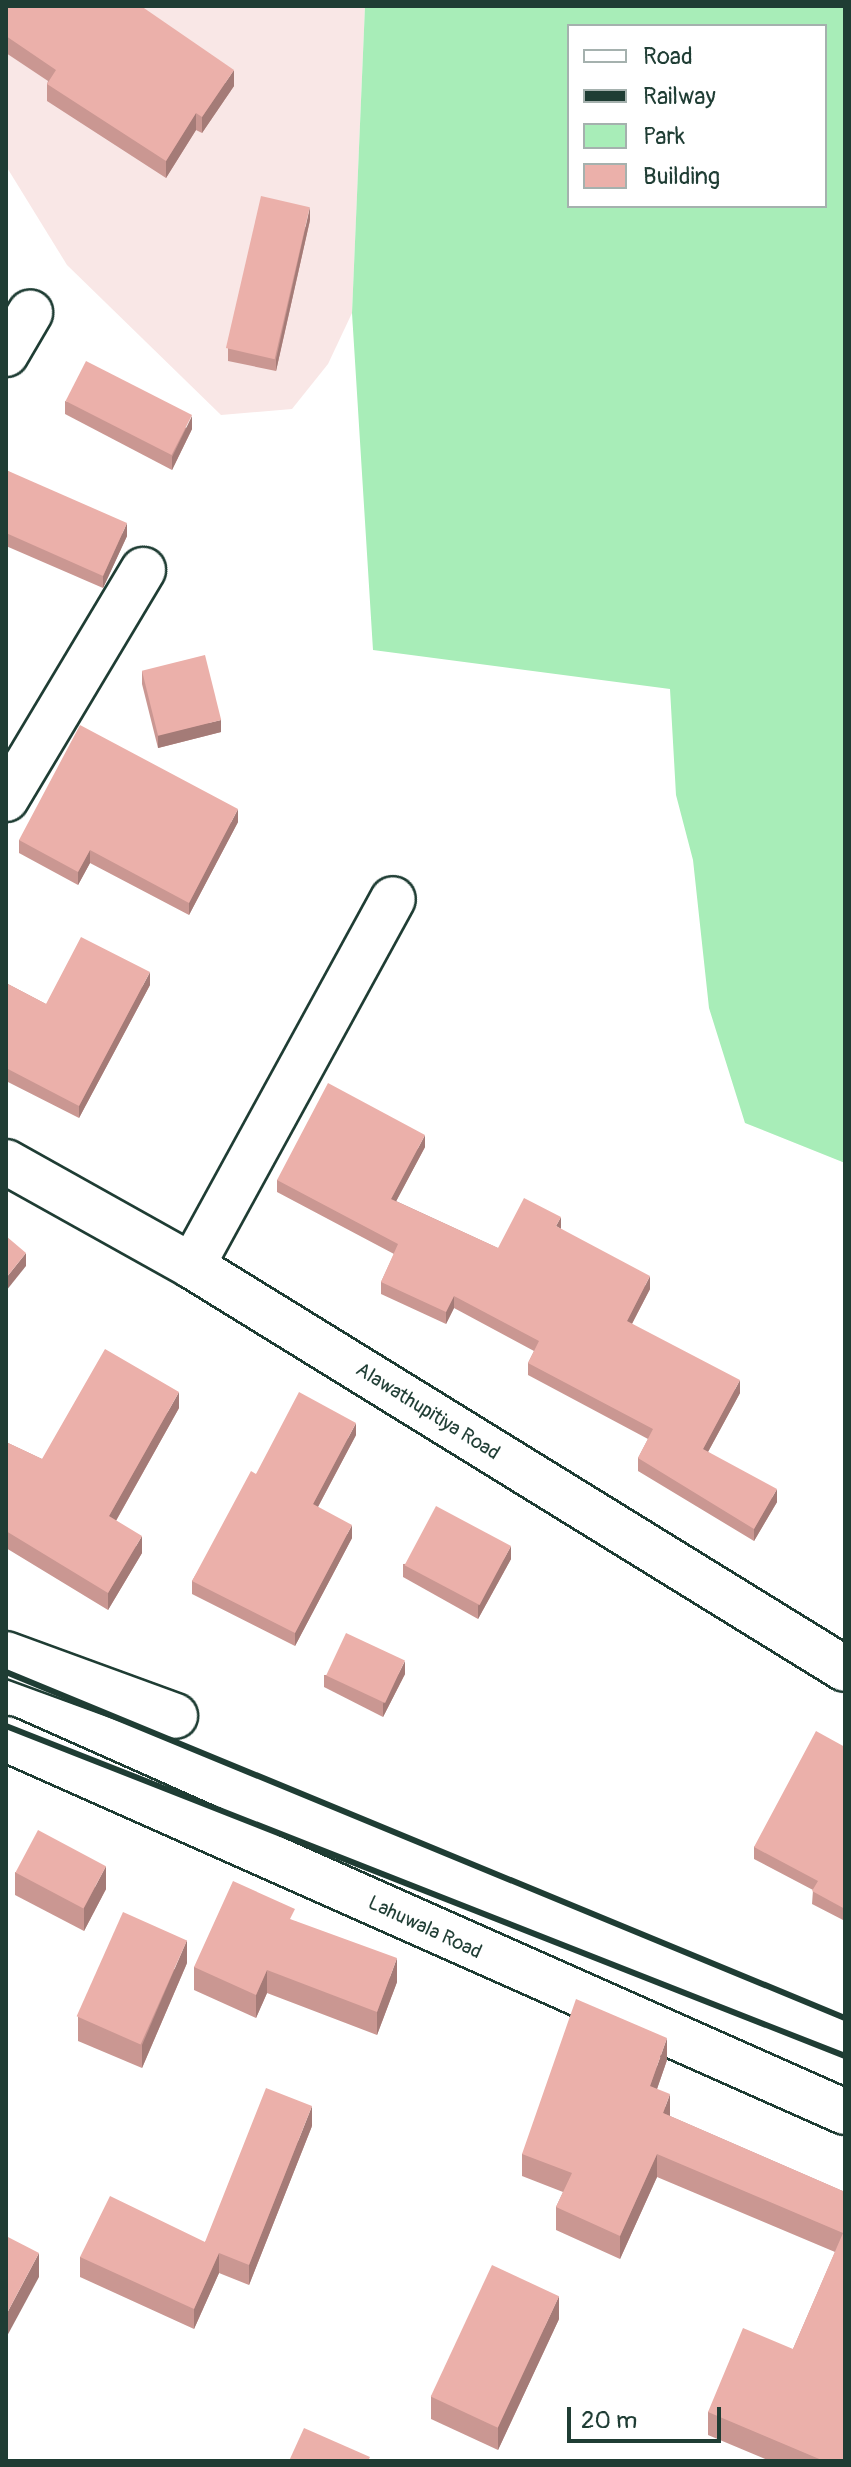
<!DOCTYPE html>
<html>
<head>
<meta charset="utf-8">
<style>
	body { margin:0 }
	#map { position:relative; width:851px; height:2467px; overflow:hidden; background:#fff; font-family:Pangolin,sans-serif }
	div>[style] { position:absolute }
	.built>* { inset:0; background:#f9e7e6 }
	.green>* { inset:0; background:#a8edb8 }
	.roads { filter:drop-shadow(2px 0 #1f3d34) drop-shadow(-2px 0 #1f3d34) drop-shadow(0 2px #1f3d34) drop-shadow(0 -2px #1f3d34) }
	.minor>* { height:44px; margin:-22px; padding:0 22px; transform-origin:22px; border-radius:22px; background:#fff }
	.rail>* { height:6px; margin:-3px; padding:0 3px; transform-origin:3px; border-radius:3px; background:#1f3d34 }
	.wall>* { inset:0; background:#ca9792 }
	.shaded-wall>* { inset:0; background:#a47b77 }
	.building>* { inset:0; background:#ebb0aa; transform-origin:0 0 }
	span { translate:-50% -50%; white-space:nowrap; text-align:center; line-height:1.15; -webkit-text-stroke:8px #fff; paint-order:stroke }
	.street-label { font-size:20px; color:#1f3d34 }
	.frame { position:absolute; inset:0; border:8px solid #1f3d34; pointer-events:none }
	.legend { position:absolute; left:567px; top:24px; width:260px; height:184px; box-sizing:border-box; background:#fff; border:2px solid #a5b1ae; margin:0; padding:10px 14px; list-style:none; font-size:24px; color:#1f3d34 }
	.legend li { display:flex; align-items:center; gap:16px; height:40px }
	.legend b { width:40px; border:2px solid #a5b1ae }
	.scale { position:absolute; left:567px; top:2407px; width:154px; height:36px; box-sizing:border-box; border:4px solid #1f3d34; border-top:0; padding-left:10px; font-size:24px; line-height:28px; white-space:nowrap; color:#1f3d34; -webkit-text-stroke:6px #fff; paint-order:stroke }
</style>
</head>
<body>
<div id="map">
	<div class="built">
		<div style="clip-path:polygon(6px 6px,365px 6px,352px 313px,328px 364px,292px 409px,221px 415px,67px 265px,6px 166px)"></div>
	</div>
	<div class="green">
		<div style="clip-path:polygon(evenodd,365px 6px,845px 6px,845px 1163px,745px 1123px,709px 1008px,693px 860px,676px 795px,670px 689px,373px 650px,352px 313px,365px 6px,569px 26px,825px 26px,825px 206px,569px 206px,569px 26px)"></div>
	</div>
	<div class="roads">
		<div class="minor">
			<div style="left:6px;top:354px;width:48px;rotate:-59.7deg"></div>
			<div style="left:6px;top:799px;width:267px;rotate:-59.1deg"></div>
			<div style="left:6px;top:1162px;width:213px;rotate:29.2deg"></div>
			<div style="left:192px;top:1266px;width:767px;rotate:31.68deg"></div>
			<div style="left:192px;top:1266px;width:418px;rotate:-61.3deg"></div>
			<div style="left:6px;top:1654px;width:180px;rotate:20.1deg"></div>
			<div style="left:6px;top:1739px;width:918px;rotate:23.97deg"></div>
		</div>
	</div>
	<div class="rail">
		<div style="left:6px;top:1672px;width:908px;rotate:22.41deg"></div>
		<div style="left:6px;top:1726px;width:902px;rotate:21.47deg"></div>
	</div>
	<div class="wall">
		<div style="clip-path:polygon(6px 6px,234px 86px,202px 133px,196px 130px,166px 178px,47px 101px,47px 84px,48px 81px,6px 53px)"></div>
		<div style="clip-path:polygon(310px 220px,276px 371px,228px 361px,228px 348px)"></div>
		<div style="clip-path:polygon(65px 401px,192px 429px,172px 470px,65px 414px)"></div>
		<div style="clip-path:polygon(6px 470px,127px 536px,103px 588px,6px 546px)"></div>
		<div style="clip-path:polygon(142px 671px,221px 732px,158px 748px,142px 684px)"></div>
		<div style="clip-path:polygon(238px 822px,189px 915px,90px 863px,78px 885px,19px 853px,19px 840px)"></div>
		<div style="clip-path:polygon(6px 983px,46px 1004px,150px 985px,79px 1118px,6px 1081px)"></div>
		<div style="clip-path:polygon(425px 1147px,396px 1201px,498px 1248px,561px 1229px,650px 1289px,632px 1324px,740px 1393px,708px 1452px,777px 1502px,754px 1541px,638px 1471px,638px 1458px,648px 1439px,528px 1375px,528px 1363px,534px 1351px,454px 1308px,446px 1324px,381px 1294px,381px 1282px,394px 1254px,277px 1192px,277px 1180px)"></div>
		<div style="clip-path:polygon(179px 1408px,116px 1521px,142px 1553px,108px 1610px,6px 1548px,6px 1442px,42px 1459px)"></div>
		<div style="clip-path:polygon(356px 1435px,318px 1507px,352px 1538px,295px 1646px,192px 1594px,192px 1581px,256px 1474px)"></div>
		<div style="clip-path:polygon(511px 1559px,478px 1619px,403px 1577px,403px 1564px)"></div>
		<div style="clip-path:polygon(405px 1674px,383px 1717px,324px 1687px,324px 1675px)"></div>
		<div style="clip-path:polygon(845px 1747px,845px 1921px,812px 1904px,813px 1890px,754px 1859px,754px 1847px)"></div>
		<div style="clip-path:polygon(15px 1872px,106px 1889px,84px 1931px,15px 1895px)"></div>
		<div style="clip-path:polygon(295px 1921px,397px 1982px,377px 2035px,267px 1993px,256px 2018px,194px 1990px,194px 1967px)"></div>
		<div style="clip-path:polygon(187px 1963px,142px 2068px,78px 2041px,78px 2017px)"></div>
		<div style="clip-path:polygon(667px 2060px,657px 2089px,670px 2116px,845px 2192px,845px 2461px,770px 2461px,708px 2435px,708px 2412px,793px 2349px,835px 2252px,657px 2177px,620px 2259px,556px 2230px,556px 2207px,563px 2192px,522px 2176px,522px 2154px)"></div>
		<div style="clip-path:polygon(312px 2126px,249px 2285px,219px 2273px,194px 2329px,80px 2277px,80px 2257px,205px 2242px)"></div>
		<div style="clip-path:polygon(559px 2319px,498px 2450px,431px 2419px,431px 2396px)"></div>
	</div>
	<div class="shaded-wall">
		<div style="clip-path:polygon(234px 70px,234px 86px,202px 133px,202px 117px)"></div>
		<div style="clip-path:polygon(196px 113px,196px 130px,166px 178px,166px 161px)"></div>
		<div style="clip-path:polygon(310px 207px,310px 220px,276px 371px,276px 359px)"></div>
		<div style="clip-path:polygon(192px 416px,192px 429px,172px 470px,172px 457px)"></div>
		<div style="clip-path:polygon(127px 523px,127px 536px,103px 588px,103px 576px)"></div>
		<div style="clip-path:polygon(221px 720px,221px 732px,158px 748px,158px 735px)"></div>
		<div style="clip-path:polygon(238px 809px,238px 822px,189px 915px,189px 903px)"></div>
		<div style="clip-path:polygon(90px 850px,90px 863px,78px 885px,78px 872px)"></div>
		<div style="clip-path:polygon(150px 972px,150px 985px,79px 1118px,79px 1106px)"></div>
		<div style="clip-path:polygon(425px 1135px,425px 1147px,391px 1211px,391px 1199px)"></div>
		<div style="clip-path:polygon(561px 1217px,561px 1229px,556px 1226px)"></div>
		<div style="clip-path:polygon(26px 1253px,26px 1266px,6px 1291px,6px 1278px)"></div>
		<div style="clip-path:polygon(650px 1276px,650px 1289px,627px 1333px,627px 1321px)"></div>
		<div style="clip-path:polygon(454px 1296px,454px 1308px,446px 1324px,446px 1312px)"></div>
		<div style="clip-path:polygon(740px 1380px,740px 1393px,703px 1461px,703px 1449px)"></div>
		<div style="clip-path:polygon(179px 1392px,179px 1408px,109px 1533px,109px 1516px)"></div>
		<div style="clip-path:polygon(356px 1423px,356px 1435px,313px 1516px,313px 1504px)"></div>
		<div style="clip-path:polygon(777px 1489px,777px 1502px,754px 1541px,754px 1529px)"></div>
		<div style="clip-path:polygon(352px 1525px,352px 1538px,295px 1646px,295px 1633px)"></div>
		<div style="clip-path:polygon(142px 1536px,142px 1553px,108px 1610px,108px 1593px)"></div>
		<div style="clip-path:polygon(511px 1546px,511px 1559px,478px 1619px,478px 1606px)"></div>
		<div style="clip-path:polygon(405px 1661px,405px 1674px,383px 1717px,383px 1704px)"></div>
		<div style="clip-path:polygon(106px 1866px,106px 1889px,84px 1931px,84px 1908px)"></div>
		<div style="clip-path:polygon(187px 1940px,187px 1963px,142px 2068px,142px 2045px)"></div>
		<div style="clip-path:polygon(397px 1958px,397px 1982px,377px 2035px,377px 2012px)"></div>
		<div style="clip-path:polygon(267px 1970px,267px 1993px,256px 2018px,256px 1995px)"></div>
		<div style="clip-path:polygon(667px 2038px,667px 2060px,650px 2109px,650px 2086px)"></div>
		<div style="clip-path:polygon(670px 2094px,670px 2116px,663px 2113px)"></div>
		<div style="clip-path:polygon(312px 2106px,312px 2126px,249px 2285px,249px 2265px)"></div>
		<div style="clip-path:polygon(657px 2154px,657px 2177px,620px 2259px,620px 2236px)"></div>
		<div style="clip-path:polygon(39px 2253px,39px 2277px,6px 2338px,6px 2315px)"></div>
		<div style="clip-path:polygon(219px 2253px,219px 2273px,194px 2329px,194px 2309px)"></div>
		<div style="clip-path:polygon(559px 2296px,559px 2319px,498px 2450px,498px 2426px)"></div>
	</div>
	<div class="building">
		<div style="clip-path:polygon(6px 6px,141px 6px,234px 70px,202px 117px,196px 113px,166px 161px,47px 84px,56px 70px,6px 36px)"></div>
		<div style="left:261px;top:196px;width:50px;height:156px;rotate:13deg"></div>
		<div style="left:86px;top:361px;width:119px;height:45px;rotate:27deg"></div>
		<div style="clip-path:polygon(6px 470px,127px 523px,103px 576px,6px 533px)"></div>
		<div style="left:205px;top:655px;width:67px;height:65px;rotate:76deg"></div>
		<div style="clip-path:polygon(80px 725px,238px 809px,189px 903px,90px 850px,78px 872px,19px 840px)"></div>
		<div style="clip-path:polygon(81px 937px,150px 972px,79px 1106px,6px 1068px,6px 983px,46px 1004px)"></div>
		<div style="clip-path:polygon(328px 1083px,425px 1135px,391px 1199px,498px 1248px,524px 1198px,561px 1217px,556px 1226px,650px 1276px,627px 1321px,740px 1380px,703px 1449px,777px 1489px,754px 1529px,638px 1458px,653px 1429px,528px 1363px,539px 1341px,454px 1296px,446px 1312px,381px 1282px,398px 1244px,277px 1180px)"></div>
		<div style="clip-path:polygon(6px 1236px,26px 1253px,6px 1278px)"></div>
		<div style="clip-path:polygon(105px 1349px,179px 1392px,109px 1516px,142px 1536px,108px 1593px,6px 1531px,6px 1442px,42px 1459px)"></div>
		<div style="clip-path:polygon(299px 1392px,356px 1423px,313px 1504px,352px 1525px,295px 1633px,192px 1581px,251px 1471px,256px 1474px)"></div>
		<div style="left:436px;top:1506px;width:85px;height:67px;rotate:28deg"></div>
		<div style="left:346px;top:1633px;width:65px;height:47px;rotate:25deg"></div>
		<div style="clip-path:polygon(816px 1731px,845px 1747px,845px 1909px,812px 1891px,818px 1881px,754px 1847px)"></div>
		<div style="left:38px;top:1830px;width:77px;height:48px;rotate:28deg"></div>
		<div style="clip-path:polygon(233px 1881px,295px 1909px,290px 1919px,397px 1958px,377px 2012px,267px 1970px,256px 1995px,194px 1967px)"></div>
		<div style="left:123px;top:1912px;width:70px;height:114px;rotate:24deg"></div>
		<div style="clip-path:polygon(576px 1999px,667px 2038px,650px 2086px,670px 2094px,663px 2113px,845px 2192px,845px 2461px,824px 2461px,708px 2412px,743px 2328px,793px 2349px,843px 2233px,657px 2154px,620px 2236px,556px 2207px,572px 2173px,522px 2154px)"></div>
		<div style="clip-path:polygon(266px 2088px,312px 2106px,249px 2265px,219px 2253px,194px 2309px,80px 2257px,110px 2196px,205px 2242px)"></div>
		<div style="clip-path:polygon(6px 2236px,39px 2253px,6px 2315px)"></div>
		<div style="left:492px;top:2265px;width:74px;height:145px;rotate:25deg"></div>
		<div style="clip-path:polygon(304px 2428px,370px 2457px,368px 2461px,289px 2461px)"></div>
	</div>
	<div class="street-label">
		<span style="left:428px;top:1411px;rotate:32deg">Alawathupitiya Road</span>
		<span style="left:425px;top:1927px;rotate:25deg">Lahuwala Road</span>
	</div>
	<div class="frame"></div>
	<ul class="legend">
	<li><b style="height:10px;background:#fff"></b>Road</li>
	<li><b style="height:10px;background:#1f3d34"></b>Railway</li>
	<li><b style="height:22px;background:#a8edb8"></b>Park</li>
	<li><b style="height:22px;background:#ebb0aa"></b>Building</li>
	</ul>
	<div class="scale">20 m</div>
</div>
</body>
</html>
